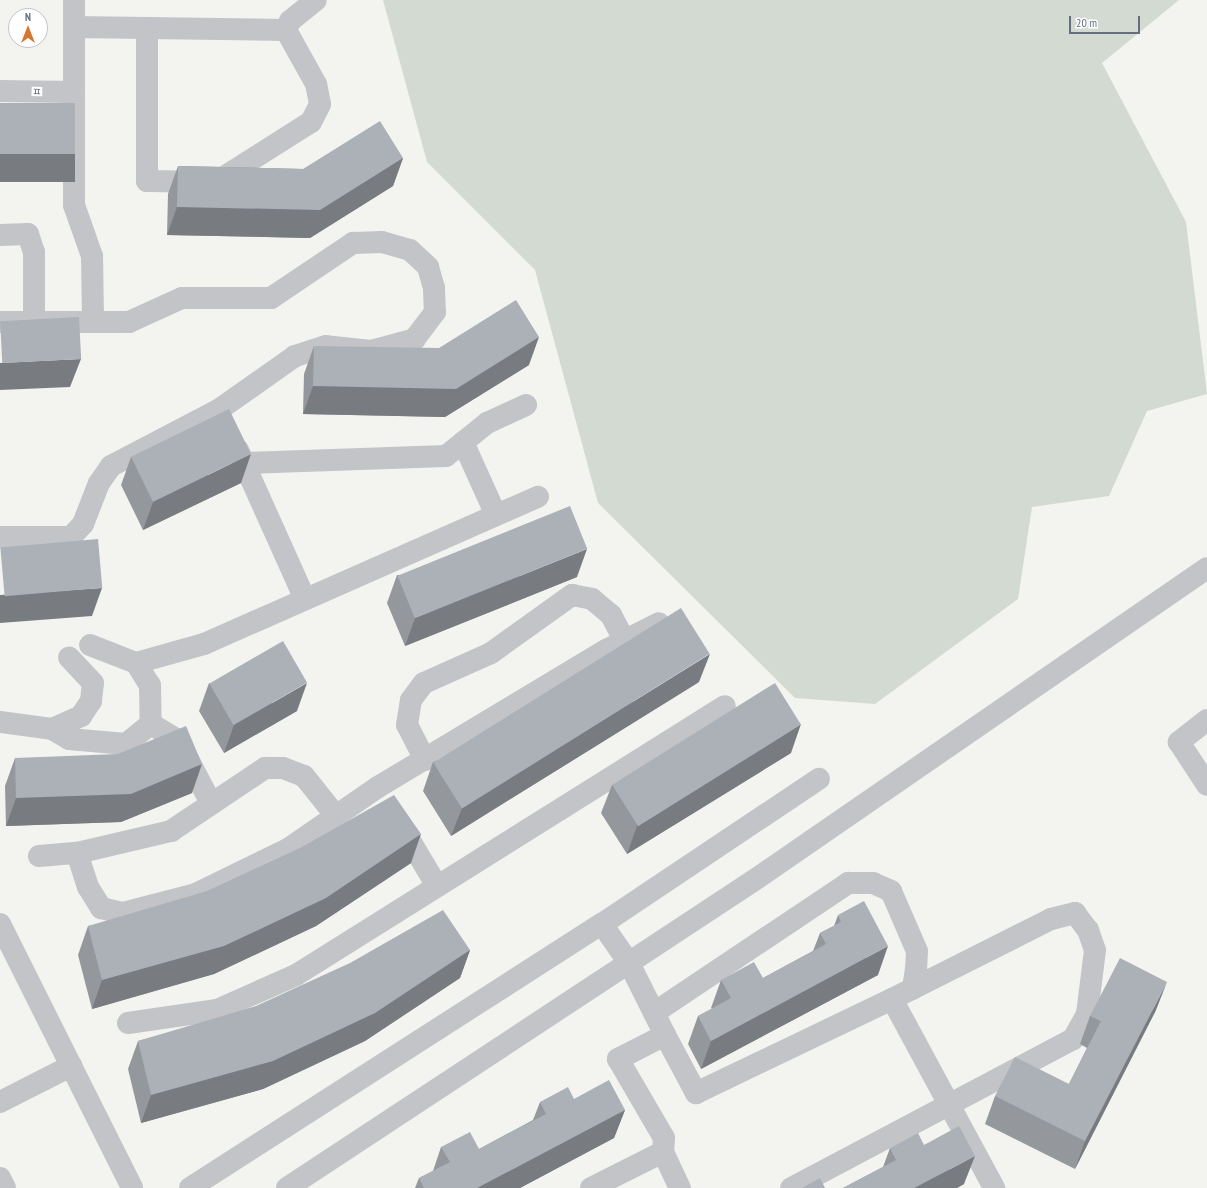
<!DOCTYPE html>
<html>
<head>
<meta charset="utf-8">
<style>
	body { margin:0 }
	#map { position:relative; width:1207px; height:1188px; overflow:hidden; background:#f3f4f0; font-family:"PT Sans Narrow","Noto Sans KR",sans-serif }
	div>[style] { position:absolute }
	.green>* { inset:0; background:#d3dad1 }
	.minor>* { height:22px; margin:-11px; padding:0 11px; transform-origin:11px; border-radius:11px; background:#c2c4c8 }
	.wall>* { inset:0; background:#94989d }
	.shaded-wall>* { inset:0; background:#787c80; transform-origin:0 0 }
	.building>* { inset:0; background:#acb1b7; transform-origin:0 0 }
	span { translate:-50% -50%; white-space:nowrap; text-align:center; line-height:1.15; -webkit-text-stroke:4px #fff; paint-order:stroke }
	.street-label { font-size:11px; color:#656e7f }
	.north { position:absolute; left:8px; top:8px; width:40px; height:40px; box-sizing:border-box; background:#fff; border:1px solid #c1c5cc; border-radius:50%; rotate:0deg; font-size:11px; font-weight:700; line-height:16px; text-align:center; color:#656e7f }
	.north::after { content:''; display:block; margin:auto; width:14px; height:18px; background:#d6772e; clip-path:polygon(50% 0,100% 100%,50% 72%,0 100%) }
	.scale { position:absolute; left:1069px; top:16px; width:71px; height:18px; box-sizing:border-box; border:2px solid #656e7f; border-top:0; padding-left:5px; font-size:12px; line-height:14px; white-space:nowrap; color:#656e7f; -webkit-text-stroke:3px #fff; paint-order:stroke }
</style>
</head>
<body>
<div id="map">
	<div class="green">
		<div style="clip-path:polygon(383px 0,1179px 0,1102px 63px,1186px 222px,1207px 394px,1147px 411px,1109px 496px,1032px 507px,1018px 599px,875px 704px,795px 698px,598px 503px,535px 270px,427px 162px)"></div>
	</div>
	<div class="minor">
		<div style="left:74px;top:0;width:205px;rotate:90deg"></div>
		<div style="left:74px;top:205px;width:54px;rotate:70.6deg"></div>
		<div style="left:92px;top:256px;width:66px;rotate:89.1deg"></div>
		<div style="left:74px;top:27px;width:212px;rotate:0.8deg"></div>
		<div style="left:147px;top:28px;width:153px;rotate:90deg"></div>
		<div style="left:147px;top:181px;width:69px;rotate:0.8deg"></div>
		<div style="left:216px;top:182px;width:112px;rotate:-32.3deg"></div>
		<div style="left:311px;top:122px;width:20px;rotate:-63deg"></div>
		<div style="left:320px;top:104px;width:20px;rotate:-101deg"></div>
		<div style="left:316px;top:84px;width:62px;rotate:-119.1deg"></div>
		<div style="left:286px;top:30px;width:10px;rotate:-66deg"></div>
		<div style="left:290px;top:21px;width:33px;rotate:-39deg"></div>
		<div style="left:0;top:91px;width:74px;rotate:0.8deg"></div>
		<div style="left:0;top:235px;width:28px;rotate:-2deg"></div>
		<div style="left:28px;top:234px;width:19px;rotate:72deg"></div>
		<div style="left:34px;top:252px;width:70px;rotate:90deg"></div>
		<div style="left:0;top:322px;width:129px"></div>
		<div style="left:129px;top:322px;width:58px;rotate:-24.4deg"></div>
		<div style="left:182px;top:298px;width:89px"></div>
		<div style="left:271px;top:298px;width:99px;rotate:-33.9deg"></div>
		<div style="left:353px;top:243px;width:29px;rotate:-2deg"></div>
		<div style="left:382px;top:242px;width:29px;rotate:16deg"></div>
		<div style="left:410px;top:250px;width:25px;rotate:43deg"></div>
		<div style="left:428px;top:267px;width:22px;rotate:74deg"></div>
		<div style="left:434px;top:288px;width:24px;rotate:88deg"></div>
		<div style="left:435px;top:312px;width:34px;rotate:127deg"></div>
		<div style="left:415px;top:339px;width:46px;rotate:164.7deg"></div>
		<div style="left:371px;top:351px;width:45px;rotate:-173.7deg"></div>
		<div style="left:326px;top:346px;width:33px;rotate:162deg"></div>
		<div style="left:295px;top:356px;width:92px;rotate:144.8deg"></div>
		<div style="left:220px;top:409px;width:123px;rotate:152.4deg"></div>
		<div style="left:111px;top:466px;width:21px;rotate:125deg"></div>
		<div style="left:99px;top:483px;width:44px;rotate:111.3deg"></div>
		<div style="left:83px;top:524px;width:18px;rotate:133deg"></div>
		<div style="left:71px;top:537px;width:71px;rotate:180deg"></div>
		<div style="left:463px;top:442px;width:80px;rotate:65.7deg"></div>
		<div style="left:238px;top:450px;width:163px;rotate:65.8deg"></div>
		<div style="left:244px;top:463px;width:202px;rotate:-2deg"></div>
		<div style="left:446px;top:456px;width:53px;rotate:-38.8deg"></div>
		<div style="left:487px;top:423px;width:43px;rotate:-24.8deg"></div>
		<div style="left:90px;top:645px;width:49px;rotate:21.4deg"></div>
		<div style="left:136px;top:663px;width:71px;rotate:-15.6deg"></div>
		<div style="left:204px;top:644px;width:365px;rotate:-23.8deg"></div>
		<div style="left:136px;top:663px;width:26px;rotate:58deg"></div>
		<div style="left:150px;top:685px;width:39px;rotate:89deg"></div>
		<div style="left:1207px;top:720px;width:36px;rotate:142deg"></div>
		<div style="left:1179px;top:742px;width:51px;rotate:56.9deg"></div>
		<div style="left:0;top:722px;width:52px;rotate:7.7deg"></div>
		<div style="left:52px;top:729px;width:32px;rotate:-24deg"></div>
		<div style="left:81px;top:716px;width:18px;rotate:-56deg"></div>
		<div style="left:91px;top:701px;width:18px;rotate:-84deg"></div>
		<div style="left:93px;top:683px;width:35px;rotate:-133deg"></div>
		<div style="left:151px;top:724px;width:31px;rotate:31deg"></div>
		<div style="left:178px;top:740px;width:71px;rotate:62.4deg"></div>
		<div style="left:52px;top:729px;width:20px;rotate:30deg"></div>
		<div style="left:69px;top:739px;width:57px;rotate:5deg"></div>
		<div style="left:126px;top:744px;width:32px;rotate:-39deg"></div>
		<div style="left:425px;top:760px;width:39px;rotate:-117deg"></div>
		<div style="left:407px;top:725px;width:25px;rotate:-81deg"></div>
		<div style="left:411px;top:700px;width:21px;rotate:-53deg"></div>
		<div style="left:424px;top:683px;width:73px;rotate:-24.1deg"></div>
		<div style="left:491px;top:653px;width:100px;rotate:-35.6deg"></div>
		<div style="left:572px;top:595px;width:20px;rotate:11deg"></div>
		<div style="left:592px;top:599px;width:25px;rotate:40deg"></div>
		<div style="left:611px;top:615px;width:30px;rotate:62deg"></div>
		<div style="left:400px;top:824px;width:72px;rotate:59.2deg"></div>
		<div style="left:77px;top:853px;width:36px;rotate:72deg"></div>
		<div style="left:88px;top:887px;width:25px;rotate:58deg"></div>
		<div style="left:101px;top:908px;width:23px;rotate:13deg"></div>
		<div style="left:123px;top:913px;width:75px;rotate:-14.6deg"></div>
		<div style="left:196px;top:894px;width:102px;rotate:-26.1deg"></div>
		<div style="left:288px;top:849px;width:109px;rotate:-34.6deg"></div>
		<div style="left:378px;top:787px;width:266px;rotate:-31deg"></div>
		<div style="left:606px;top:650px;width:59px;rotate:-27deg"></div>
		<div style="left:39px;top:856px;width:38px;rotate:-5deg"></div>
		<div style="left:77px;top:853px;width:97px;rotate:-13.2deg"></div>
		<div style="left:171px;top:831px;width:113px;rotate:-33.8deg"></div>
		<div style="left:265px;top:768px;width:18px"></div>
		<div style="left:283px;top:768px;width:22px;rotate:21deg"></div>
		<div style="left:304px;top:776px;width:51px;rotate:51.3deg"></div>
		<div style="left:0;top:924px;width:295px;rotate:63.4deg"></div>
		<div style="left:602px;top:924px;width:47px;rotate:55.3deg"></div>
		<div style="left:629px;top:963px;width:80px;rotate:63.4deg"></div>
		<div style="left:665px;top:1035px;width:66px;rotate:61.9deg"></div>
		<div style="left:696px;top:1093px;width:217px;rotate:-25.6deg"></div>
		<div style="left:892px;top:999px;width:178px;rotate:-26.7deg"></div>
		<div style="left:1051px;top:919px;width:25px;rotate:-14deg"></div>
		<div style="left:1075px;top:913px;width:21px;rotate:53deg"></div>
		<div style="left:1088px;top:930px;width:21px;rotate:71deg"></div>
		<div style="left:1095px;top:950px;width:64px;rotate:97.1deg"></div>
		<div style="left:1087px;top:1014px;width:29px;rotate:119deg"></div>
		<div style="left:1073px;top:1039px;width:319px;rotate:152.1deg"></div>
		<div style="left:892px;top:999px;width:215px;rotate:61.6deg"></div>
		<div style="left:654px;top:1013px;width:234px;rotate:-33.8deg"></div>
		<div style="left:848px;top:883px;width:25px"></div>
		<div style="left:873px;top:883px;width:20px;rotate:24deg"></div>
		<div style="left:891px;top:891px;width:65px;rotate:66.6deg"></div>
		<div style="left:917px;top:951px;width:18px;rotate:93deg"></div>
		<div style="left:916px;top:969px;width:20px;rotate:99deg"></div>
		<div style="left:128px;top:1023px;width:90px;rotate:-8.3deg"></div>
		<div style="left:217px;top:1010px;width:86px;rotate:-23.9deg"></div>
		<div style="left:296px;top:975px;width:506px;rotate:-32.09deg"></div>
		<div style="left:665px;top:1035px;width:53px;rotate:152.9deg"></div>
		<div style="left:618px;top:1059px;width:91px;rotate:59.8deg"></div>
		<div style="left:664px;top:1138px;width:14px;rotate:94deg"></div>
		<div style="left:663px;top:1152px;width:40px;rotate:65deg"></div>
		<div style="left:0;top:1102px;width:80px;rotate:-26.9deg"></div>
		<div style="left:0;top:1178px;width:11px;rotate:63deg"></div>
		<div style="left:190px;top:1188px;width:489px;rotate:-32.7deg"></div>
		<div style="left:602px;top:924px;width:261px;rotate:-33.8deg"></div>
		<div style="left:287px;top:1188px;width:558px;rotate:-33.38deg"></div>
		<div style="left:753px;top:881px;width:551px;rotate:-34.58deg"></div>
		<div style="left:591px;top:1188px;width:80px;rotate:-26.6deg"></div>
	</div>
	<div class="wall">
		<div style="clip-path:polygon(403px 158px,393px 186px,310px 238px,167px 235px,168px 194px,178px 166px,303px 169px)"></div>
		<div style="clip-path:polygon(314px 346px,529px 365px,445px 417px,303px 414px,304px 374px)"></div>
		<div style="clip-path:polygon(131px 457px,241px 483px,143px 530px,121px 485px)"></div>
		<div style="clip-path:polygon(397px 575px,577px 577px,405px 646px,387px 603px)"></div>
		<div style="clip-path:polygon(699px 682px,451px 836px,423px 791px,433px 762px)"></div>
		<div style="clip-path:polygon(209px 683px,297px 711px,224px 753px,199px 711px)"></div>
		<div style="clip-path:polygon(791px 753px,627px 854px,601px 813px,612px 785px)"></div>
		<div style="clip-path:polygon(15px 758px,192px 793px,121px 822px,6px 826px,5px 786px)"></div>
		<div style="clip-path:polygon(411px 863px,316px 926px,214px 974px,92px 1009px,78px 955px,88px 926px)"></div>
		<div style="clip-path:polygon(838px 915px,878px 975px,701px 1069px,688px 1044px,698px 1016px,712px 1009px,711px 1008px,721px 980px,763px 978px,813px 951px,820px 933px,834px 926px)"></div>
		<div style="clip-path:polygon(470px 950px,460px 978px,365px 1041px,263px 1089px,141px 1123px,128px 1069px,138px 1041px)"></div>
		<div style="clip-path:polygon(1156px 1010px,1075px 1169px,985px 1124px,995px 1096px,1069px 1084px,1087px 1048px,1080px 1044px,1090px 1016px)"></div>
		<div style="clip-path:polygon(574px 1099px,625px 1110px,614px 1138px,520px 1188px,415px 1188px,419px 1178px,433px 1171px,441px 1147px,479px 1149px,533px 1120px,540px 1102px)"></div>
		<div style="clip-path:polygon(924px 1145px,964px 1184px,957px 1188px,843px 1188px,883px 1167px,890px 1148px)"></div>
	</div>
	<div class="shaded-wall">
		<div style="left:0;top:154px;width:75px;height:28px"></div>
		<div style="clip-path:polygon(403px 158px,393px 186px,310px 238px,167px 235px,177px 207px)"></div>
		<div style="clip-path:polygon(539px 337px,529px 365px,445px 417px,303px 414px,313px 386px)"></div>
		<div style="clip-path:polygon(81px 359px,70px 387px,0 390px,0 363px)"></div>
		<div style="clip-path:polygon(251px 454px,241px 483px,143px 530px,153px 502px)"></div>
		<div style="clip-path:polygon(587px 549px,577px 577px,405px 646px,415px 618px)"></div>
		<div style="clip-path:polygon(102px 588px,92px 616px,0 623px,0 595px)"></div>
		<div style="clip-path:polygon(710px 654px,699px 682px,451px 836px,462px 808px)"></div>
		<div style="clip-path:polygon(307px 683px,297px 711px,224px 753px,234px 725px)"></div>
		<div style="clip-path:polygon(801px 724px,791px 753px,627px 854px,637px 826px)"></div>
		<div style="clip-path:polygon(202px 764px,192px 793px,121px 822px,6px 826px,16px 798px)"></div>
		<div style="clip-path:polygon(421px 834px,411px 863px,316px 926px,214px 974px,92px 1009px,102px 980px)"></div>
		<div style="clip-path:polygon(888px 946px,878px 975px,701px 1069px,711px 1041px)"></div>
		<div style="clip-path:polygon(470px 950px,460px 978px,365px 1041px,263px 1089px,141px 1123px,151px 1095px)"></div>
		<div style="clip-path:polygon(1167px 982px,1156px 1010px,1075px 1169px,1085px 1141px)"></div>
		<div style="clip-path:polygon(625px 1110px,614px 1138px,520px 1188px,477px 1188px)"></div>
		<div style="clip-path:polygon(975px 1156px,964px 1184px,957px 1188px,914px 1188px)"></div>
	</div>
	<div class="building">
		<div style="left:75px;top:103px;width:51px;height:75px;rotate:90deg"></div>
		<div style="clip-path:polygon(380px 121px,403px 158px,320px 210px,177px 207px,178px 166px,303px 169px)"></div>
		<div style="clip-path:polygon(516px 300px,539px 337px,456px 389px,313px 386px,314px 346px,439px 348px)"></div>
		<div style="left:79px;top:317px;width:42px;height:79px;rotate:87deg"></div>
		<div style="left:229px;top:409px;width:50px;height:109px;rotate:64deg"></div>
		<div style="left:570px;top:506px;width:46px;height:186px;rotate:68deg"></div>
		<div style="left:98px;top:539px;width:49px;height:98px;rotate:85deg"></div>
		<div style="left:681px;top:608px;width:54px;height:292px;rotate:58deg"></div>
		<div style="left:283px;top:641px;width:48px;height:85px;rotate:60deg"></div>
		<div style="left:775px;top:683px;width:49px;height:192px;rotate:58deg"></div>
		<div style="clip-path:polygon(186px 726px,202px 764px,131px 794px,16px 798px,15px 758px,118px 754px)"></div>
		<div style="clip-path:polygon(394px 795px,421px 834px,326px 898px,224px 946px,102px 980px,88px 926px,207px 891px,300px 848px)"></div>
		<div style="clip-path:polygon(864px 901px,888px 946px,711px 1041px,698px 1016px,731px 998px,721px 980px,754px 962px,763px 978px,826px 944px,820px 933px,841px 922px,838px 915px)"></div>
		<div style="clip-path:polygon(443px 910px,470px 950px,375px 1013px,273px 1061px,151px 1095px,138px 1041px,256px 1006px,350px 963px)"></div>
		<div style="clip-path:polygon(1120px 958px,1167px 982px,1085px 1141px,995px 1096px,1015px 1057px,1069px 1084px,1101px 1021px,1090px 1016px)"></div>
		<div style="clip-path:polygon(609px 1080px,625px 1110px,477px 1188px,424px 1188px,419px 1178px,450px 1162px,441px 1147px,470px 1132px,479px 1149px,546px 1114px,540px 1102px,568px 1087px,574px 1099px)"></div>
		<div style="clip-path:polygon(959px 1126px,975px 1156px,914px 1188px,843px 1188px,896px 1160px,890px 1148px,918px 1133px,924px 1145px)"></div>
		<div style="clip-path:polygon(820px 1178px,825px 1188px,802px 1188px)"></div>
	</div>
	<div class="street-label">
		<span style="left:37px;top:92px;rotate:1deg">ㅍ</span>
	</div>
	<div class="north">N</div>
	<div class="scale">20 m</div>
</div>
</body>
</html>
